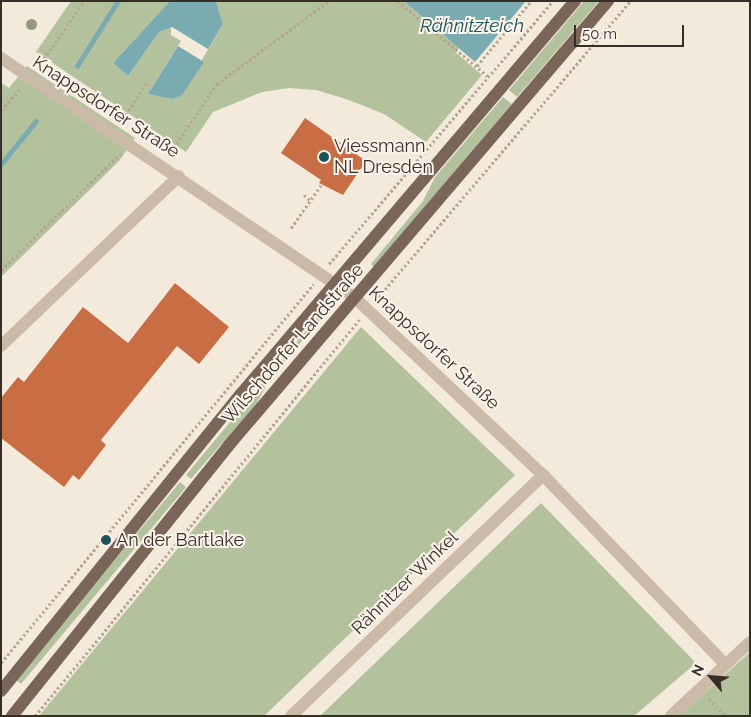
<!DOCTYPE html>
<html>
<head>
<meta charset="utf-8">
<style>
	body { margin:0 }
	#map { position:relative; width:751px; height:717px; overflow:hidden; background:#f3eadc; font-family:Raleway,sans-serif }
	div>[style] { position:absolute }
	.green>* { inset:0; background:#b3c29c; transform-origin:0 0 }
	.water>* { inset:0; background:#7aabb1 }
	.stream>* { height:4.5px; margin:-2.25px; padding:0 2.25px; transform-origin:2.25px; border-radius:2.25px; background:#7aabb1 }
	.building>* { inset:0; background:#c96d44 }
	.path>* { height:2.5px; margin-top:-1.25px; transform-origin:0; background:repeating-linear-gradient(90deg,#b7a492 0 2.5px,transparent 0 5px) }
	.minor>* { height:12px; margin:-6px; padding:0 6px; transform-origin:6px; border-radius:6px; background:#cbbaa8 }
	.major>* { height:12px; margin:-6px; padding:0 6px; transform-origin:6px; border-radius:6px; background:#7a6659 }
	.trees>* { width:11px; height:11px; margin:-5.5px; border-radius:50%; background:#93997b }
	.dots>* { width:14px; height:14px; translate:-50% -50%; box-sizing:border-box; border:2px solid #faf3e9; border-radius:50% }
	span { translate:-50% -50%; white-space:nowrap; text-align:center; line-height:1.15; -webkit-text-stroke:4px #faf3e9; paint-order:stroke }
	.street-label { font-size:18px; color:#382e28 }
	.poi-label { font-size:18px; color:#382e28 }
	.left { translate:0 -50%; text-align:left }
	.water-label { font-size:19px; color:#1c525a; font-style:italic }
	.frame { position:absolute; inset:0; border:2px solid #382e28; pointer-events:none }
	.north { position:absolute; left:686px; top:652px; width:50px; height:50px; -webkit-text-stroke:4px #faf3e9; paint-order:stroke; rotate:297deg; font-size:14px; font-weight:700; line-height:20px; text-align:center; color:#382e28 }
	.north::after { content:''; display:block; margin:auto; width:18px; height:22px; background:#382e28; clip-path:polygon(50% 0,100% 100%,50% 72%,0 100%) }
	.scale { position:absolute; left:574px; top:25px; width:110px; height:22px; box-sizing:border-box; border:2px solid #382e28; border-top:0; padding-left:6px; font-size:15px; line-height:18px; white-space:nowrap; color:#382e28; -webkit-text-stroke:4px #faf3e9; paint-order:stroke }
</style>
</head>
<body>
<div id="map">
	<div class="green">
		<div style="clip-path:polygon(71px 1px,170px 1px,113px 63px,128px 76px,159px 32px,171px 27px,171px 35px,181px 41px,148px 94px,172px 99px,182px 94px,223px 24px,216px 1px,404px 1px,459px 48px,455px 52px,482px 75px,426px 142px,384px 114px,349px 100px,316px 90px,289px 88px,262px 92px,213px 112px,186px 152px,36px 52px)"></div>
		<div style="clip-path:polygon(584px 1px,599px 1px,517px 97px,509px 90px)"></div>
		<div style="clip-path:polygon(27px 66px,135px 138px,119px 161px,1px 277px,1px 83px,9px 88px)"></div>
		<div style="clip-path:polygon(503px 97px,512px 104px,374px 267px,371px 264px,423px 201px,435px 177px)"></div>
		<div style="clip-path:polygon(319px 315px,323px 317px,274px 373px,256px 404px,191px 479px,186px 475px)"></div>
		<div style="clip-path:polygon(361px 327px,515px 475px,264px 716px,39px 716px)"></div>
		<div style="left:180px;top:482px;width:8px;height:257px;rotate:40deg"></div>
		<div style="clip-path:polygon(541px 503px,696px 663px,634px 716px,320px 716px)"></div>
		<div style="clip-path:polygon(750px 652px,750px 716px,679px 716px)"></div>
	</div>
	<div class="water">
		<div style="clip-path:polygon(170px 1px,216px 1px,223px 24px,208px 49px,172px 27px,159px 32px,128px 76px,113px 63px)"></div>
		<div style="clip-path:polygon(404px 1px,526px 1px,475px 62px)"></div>
		<div style="clip-path:polygon(178px 46px,204px 62px,182px 95px,172px 99px,148px 94px)"></div>
	</div>
	<div class="stream">
		<div style="left:77px;top:66px;width:77px;rotate:-57.8deg"></div>
		<div style="left:1px;top:164px;width:55px;rotate:-50.9deg"></div>
	</div>
	<div class="building">
		<div style="clip-path:polygon(305px 118px,366px 161px,343px 195px,319px 183px,321px 180px,281px 153px)"></div>
		<div style="clip-path:polygon(175px 283px,229px 327px,199px 364px,177px 346px,101px 440px,106px 445px,79px 480px,73px 475px,64px 487px,1px 438px,1px 398px,18px 377px,24px 382px,83px 307px,128px 343px)"></div>
	</div>
	<div class="path">
		<div style="left:398px;top:1px;width:119px;rotate:39.9deg"></div>
		<div style="left:477px;top:66px;width:85px;rotate:-50.3deg"></div>
		<div style="left:38px;top:67px;width:80px;rotate:-55.1deg"></div>
		<div style="left:1px;top:110px;width:31px;rotate:-48deg"></div>
		<div style="left:120px;top:123px;width:47px;rotate:-56.3deg"></div>
		<div style="left:168px;top:156px;width:87px;rotate:-55.8deg"></div>
		<div style="left:217px;top:84px;width:139px;rotate:-36.5deg"></div>
		<div style="left:304px;top:195px;width:8px;rotate:40deg"></div>
		<div style="left:291px;top:228px;width:52px;rotate:-55.1deg"></div>
		<div style="left:329px;top:264px;width:345px;rotate:-49.6deg"></div>
		<div style="left:1px;top:270px;width:166px;rotate:-44.3deg"></div>
		<div style="left:375px;top:301px;width:394px;rotate:-49.6deg"></div>
		<div style="left:1px;top:663px;width:491px;rotate:-50.5deg"></div>
		<div style="left:709px;top:699px;width:24px;rotate:45deg"></div>
		<div style="left:35px;top:716px;width:512px;rotate:-50.71deg"></div>
	</div>
	<div class="minor">
		<div style="left:1px;top:58px;width:426px;rotate:34.1deg"></div>
		<div style="left:354px;top:297px;width:260px;rotate:43.3deg"></div>
		<div style="left:543px;top:475px;width:262px;rotate:46.1deg"></div>
		<div style="left:1px;top:346px;width:246px;rotate:-43.7deg"></div>
		<div style="left:291px;top:716px;width:349px;rotate:-43.7deg"></div>
		<div style="left:671px;top:716px;width:108px;rotate:-43.1deg"></div>
	</div>
	<div class="major">
		<div style="left:1px;top:691px;width:382px;rotate:-51.1deg"></div>
		<div style="left:241px;top:394px;width:516px;rotate:-49.64deg"></div>
		<div style="left:12px;top:716px;width:347px;rotate:-51.3deg"></div>
		<div style="left:229px;top:445px;width:584px;rotate:-49.52deg"></div>
	</div>
	<div class="trees">
		<div style="left:31px;top:24px"></div>
	</div>
	<div class="dots">
		<div style="left:324px;top:157px;background:#1c525a"></div>
		<div style="left:106px;top:540px;background:#1c525a"></div>
	</div>
	<div class="street-label">
		<span style="left:106px;top:107px;rotate:33deg">Knappsdorfer Straße</span>
		<span style="left:293px;top:344px;rotate:-49deg">Wilschdorfer Landstraße</span>
		<span style="left:434px;top:348px;rotate:43deg">Knappsdorfer Straße</span>
		<span style="left:405px;top:583px;rotate:-44deg">Rähnitzer Winkel</span>
	</div>
	<div class="poi-label">
		<span class="left" style="left:334px;top:157px">Viessmann<br>NL Dresden</span>
		<span class="left" style="left:116px;top:540px">An der Bartlake</span>
	</div>
	<div class="water-label">
		<span style="left:472px;top:26px">Rähnitzteich</span>
	</div>
	<div class="frame"></div>
	<div class="north">N</div>
	<div class="scale">50 m</div>
</div>
</body>
</html>
